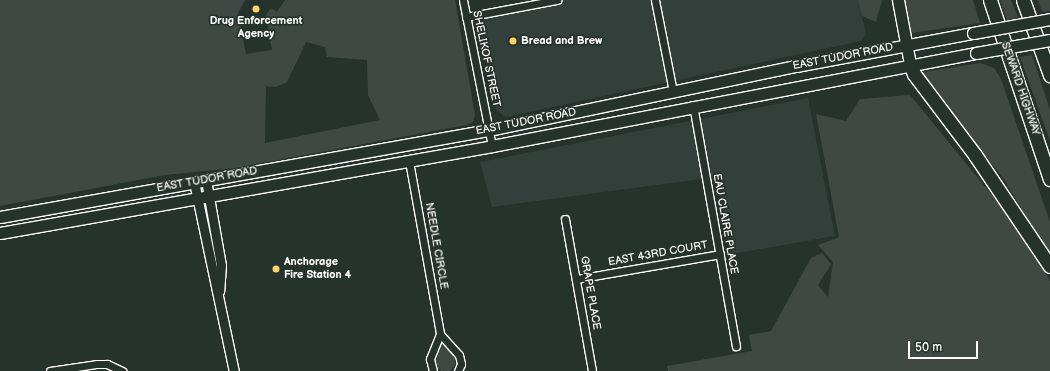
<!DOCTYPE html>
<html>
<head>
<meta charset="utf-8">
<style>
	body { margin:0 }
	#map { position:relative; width:1050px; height:371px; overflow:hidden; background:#26332d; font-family:"Balsamiq Sans",sans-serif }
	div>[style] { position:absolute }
	.built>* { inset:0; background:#333f3a }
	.green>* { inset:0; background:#3e4944 }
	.roads { filter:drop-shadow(1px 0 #fff) drop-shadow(-1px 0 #fff) drop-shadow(0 1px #fff) drop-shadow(0 -1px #fff) }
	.minor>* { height:7px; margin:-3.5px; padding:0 3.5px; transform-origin:3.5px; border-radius:3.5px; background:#26332d }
	.tertiary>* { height:9px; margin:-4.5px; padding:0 4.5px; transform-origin:4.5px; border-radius:4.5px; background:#26332d }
	.primary>* { height:11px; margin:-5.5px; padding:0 5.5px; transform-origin:5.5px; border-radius:5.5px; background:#26332d }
	.motorway>* { height:13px; margin:-6.5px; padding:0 6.5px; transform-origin:6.5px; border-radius:6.5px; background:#26332d }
	.bridges { filter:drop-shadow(1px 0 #fff) drop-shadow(-1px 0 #fff) drop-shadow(0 1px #fff) drop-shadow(0 -1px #fff) }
	.primary-bridge>* { height:11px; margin:-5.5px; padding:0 5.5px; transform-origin:5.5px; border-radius:5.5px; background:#26332d }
	.dots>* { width:11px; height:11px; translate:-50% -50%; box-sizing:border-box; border:2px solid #26332d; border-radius:50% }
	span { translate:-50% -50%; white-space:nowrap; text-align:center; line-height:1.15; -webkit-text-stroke:3.5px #26332d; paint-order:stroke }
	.poi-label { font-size:11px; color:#fff; font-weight:700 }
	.left { translate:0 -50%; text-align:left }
	.street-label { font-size:11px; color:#fff }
	.scale { position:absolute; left:908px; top:341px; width:70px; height:18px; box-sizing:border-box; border:2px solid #fff; border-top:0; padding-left:5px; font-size:12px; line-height:14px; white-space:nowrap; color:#fff; -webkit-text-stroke:3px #26332d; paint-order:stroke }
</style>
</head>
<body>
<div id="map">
	<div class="built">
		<div style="clip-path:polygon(538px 0,858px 0,866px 34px,861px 41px,506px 117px,497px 111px,476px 11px)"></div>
		<div style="clip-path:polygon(808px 98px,835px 236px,731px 254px,716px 177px,492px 207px,480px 162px)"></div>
	</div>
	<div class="green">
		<div style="clip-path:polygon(evenodd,0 0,245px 0,238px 13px,246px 54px,272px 50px,266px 15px,271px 8px,277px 12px,285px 0,455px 0,475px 115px,473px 122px,466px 125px,235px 168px,165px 175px,0 206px,0 0,306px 42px,325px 47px,327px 57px,367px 60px,368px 95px,380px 120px,265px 143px,266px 86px,276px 87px,287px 82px,306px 42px)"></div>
		<div style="clip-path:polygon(858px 0,882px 0,876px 22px,862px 16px)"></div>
		<div style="clip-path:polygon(905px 0,973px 0,980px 23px,911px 33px)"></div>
		<div style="clip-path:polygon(1000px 0,1011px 0,1018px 18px,1007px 20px)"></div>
		<div style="clip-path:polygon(1038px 0,1050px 0,1050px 11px,1042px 12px)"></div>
		<div style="clip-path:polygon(1032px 55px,1050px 110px,1050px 141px,1020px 57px)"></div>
		<div style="clip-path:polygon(980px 63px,994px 68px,1001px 79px,1050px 222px,1050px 255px,1003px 178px,927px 81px,923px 72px)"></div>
		<div style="clip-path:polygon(910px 95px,1032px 244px,1050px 281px,1050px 371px,668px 371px,667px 366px,752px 351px,749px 335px,771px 331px,811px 258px,822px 253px,831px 264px,818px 285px,828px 297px,833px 262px,818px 245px,839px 237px,816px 114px,846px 121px,860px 99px)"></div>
		<div style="clip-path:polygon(441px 343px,444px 344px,455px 357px,455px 365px,450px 371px,441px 371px,435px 365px)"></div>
	</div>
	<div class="roads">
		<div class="minor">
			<div style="left:463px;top:0;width:149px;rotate:78.8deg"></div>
			<div style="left:655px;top:0;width:94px;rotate:78.9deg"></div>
			<div style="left:466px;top:17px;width:93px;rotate:-10.6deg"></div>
			<div style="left:693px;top:105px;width:245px;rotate:79.9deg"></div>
			<div style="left:409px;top:161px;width:176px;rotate:79.8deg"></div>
			<div style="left:440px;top:334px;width:27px;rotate:112deg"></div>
			<div style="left:430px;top:359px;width:12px;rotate:76deg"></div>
			<div style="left:565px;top:219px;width:154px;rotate:79.9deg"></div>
			<div style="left:576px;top:279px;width:146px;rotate:-9.8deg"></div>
			<div style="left:440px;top:334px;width:28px;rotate:48deg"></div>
			<div style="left:459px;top:355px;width:9px;rotate:77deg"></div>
			<div style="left:461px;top:364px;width:8px;rotate:113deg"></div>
			<div style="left:50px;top:371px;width:48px;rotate:-8.5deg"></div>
			<div style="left:97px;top:364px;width:10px"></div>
			<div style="left:107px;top:364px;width:17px;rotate:25deg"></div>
		</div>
		<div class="tertiary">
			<div style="left:206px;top:180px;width:86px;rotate:80deg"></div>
			<div style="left:221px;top:265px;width:26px;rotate:94deg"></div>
			<div style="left:194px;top:182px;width:193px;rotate:78.1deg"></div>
		</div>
		<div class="primary">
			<div style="left:898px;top:0;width:65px;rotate:79.4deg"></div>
			<div style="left:0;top:217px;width:497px;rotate:-10.1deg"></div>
			<div style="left:489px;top:130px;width:314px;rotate:-11.8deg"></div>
			<div style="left:796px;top:66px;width:180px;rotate:-10.6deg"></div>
			<div style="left:0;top:233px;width:500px;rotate:-10deg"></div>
			<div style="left:492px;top:146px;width:493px;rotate:-10.9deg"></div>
		</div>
		<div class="motorway">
			<div style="left:990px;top:0;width:189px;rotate:71.5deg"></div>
			<div style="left:1023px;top:0;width:80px;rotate:70.2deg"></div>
			<div style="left:910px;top:64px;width:11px;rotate:68deg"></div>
			<div style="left:914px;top:74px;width:101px;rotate:53deg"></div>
			<div style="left:975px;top:155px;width:134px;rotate:56deg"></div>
		</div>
	</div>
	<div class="bridges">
		<div class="primary-bridge">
			<div style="left:973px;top:33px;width:78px;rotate:-10.3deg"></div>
			<div style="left:976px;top:53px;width:75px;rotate:-10deg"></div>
		</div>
	</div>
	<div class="dots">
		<div style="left:256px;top:9px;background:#ffd166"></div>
		<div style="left:513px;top:41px;background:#ffd166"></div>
		<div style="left:276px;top:269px;background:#ffd166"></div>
	</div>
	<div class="poi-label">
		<span style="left:256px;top:28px">Drug Enforcement<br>Agency</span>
		<span class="left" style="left:521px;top:41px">Bread and Brew</span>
		<span class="left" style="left:284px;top:269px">Anchorage<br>Fire Station 4</span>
	</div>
	<div class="street-label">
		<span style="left:843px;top:57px;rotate:-11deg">EAST TUDOR ROAD</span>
		<span style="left:486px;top:59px;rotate:78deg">SHELIKOF STREET</span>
		<span style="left:1020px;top:89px;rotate:71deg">SEWARD HIGHWAY</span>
		<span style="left:526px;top:122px;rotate:-11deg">EAST TUDOR ROAD</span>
		<span style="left:207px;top:180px;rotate:-10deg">EAST TUDOR ROAD</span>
		<span style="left:725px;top:224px;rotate:80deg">EAU CLAIRE PLACE</span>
		<span style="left:436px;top:246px;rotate:80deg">NEEDLE CIRCLE</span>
		<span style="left:658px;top:254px;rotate:-10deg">EAST 43RD COURT</span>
		<span style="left:590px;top:293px;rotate:80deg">GRAPE PLACE</span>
	</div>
	<div class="scale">50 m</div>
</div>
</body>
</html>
